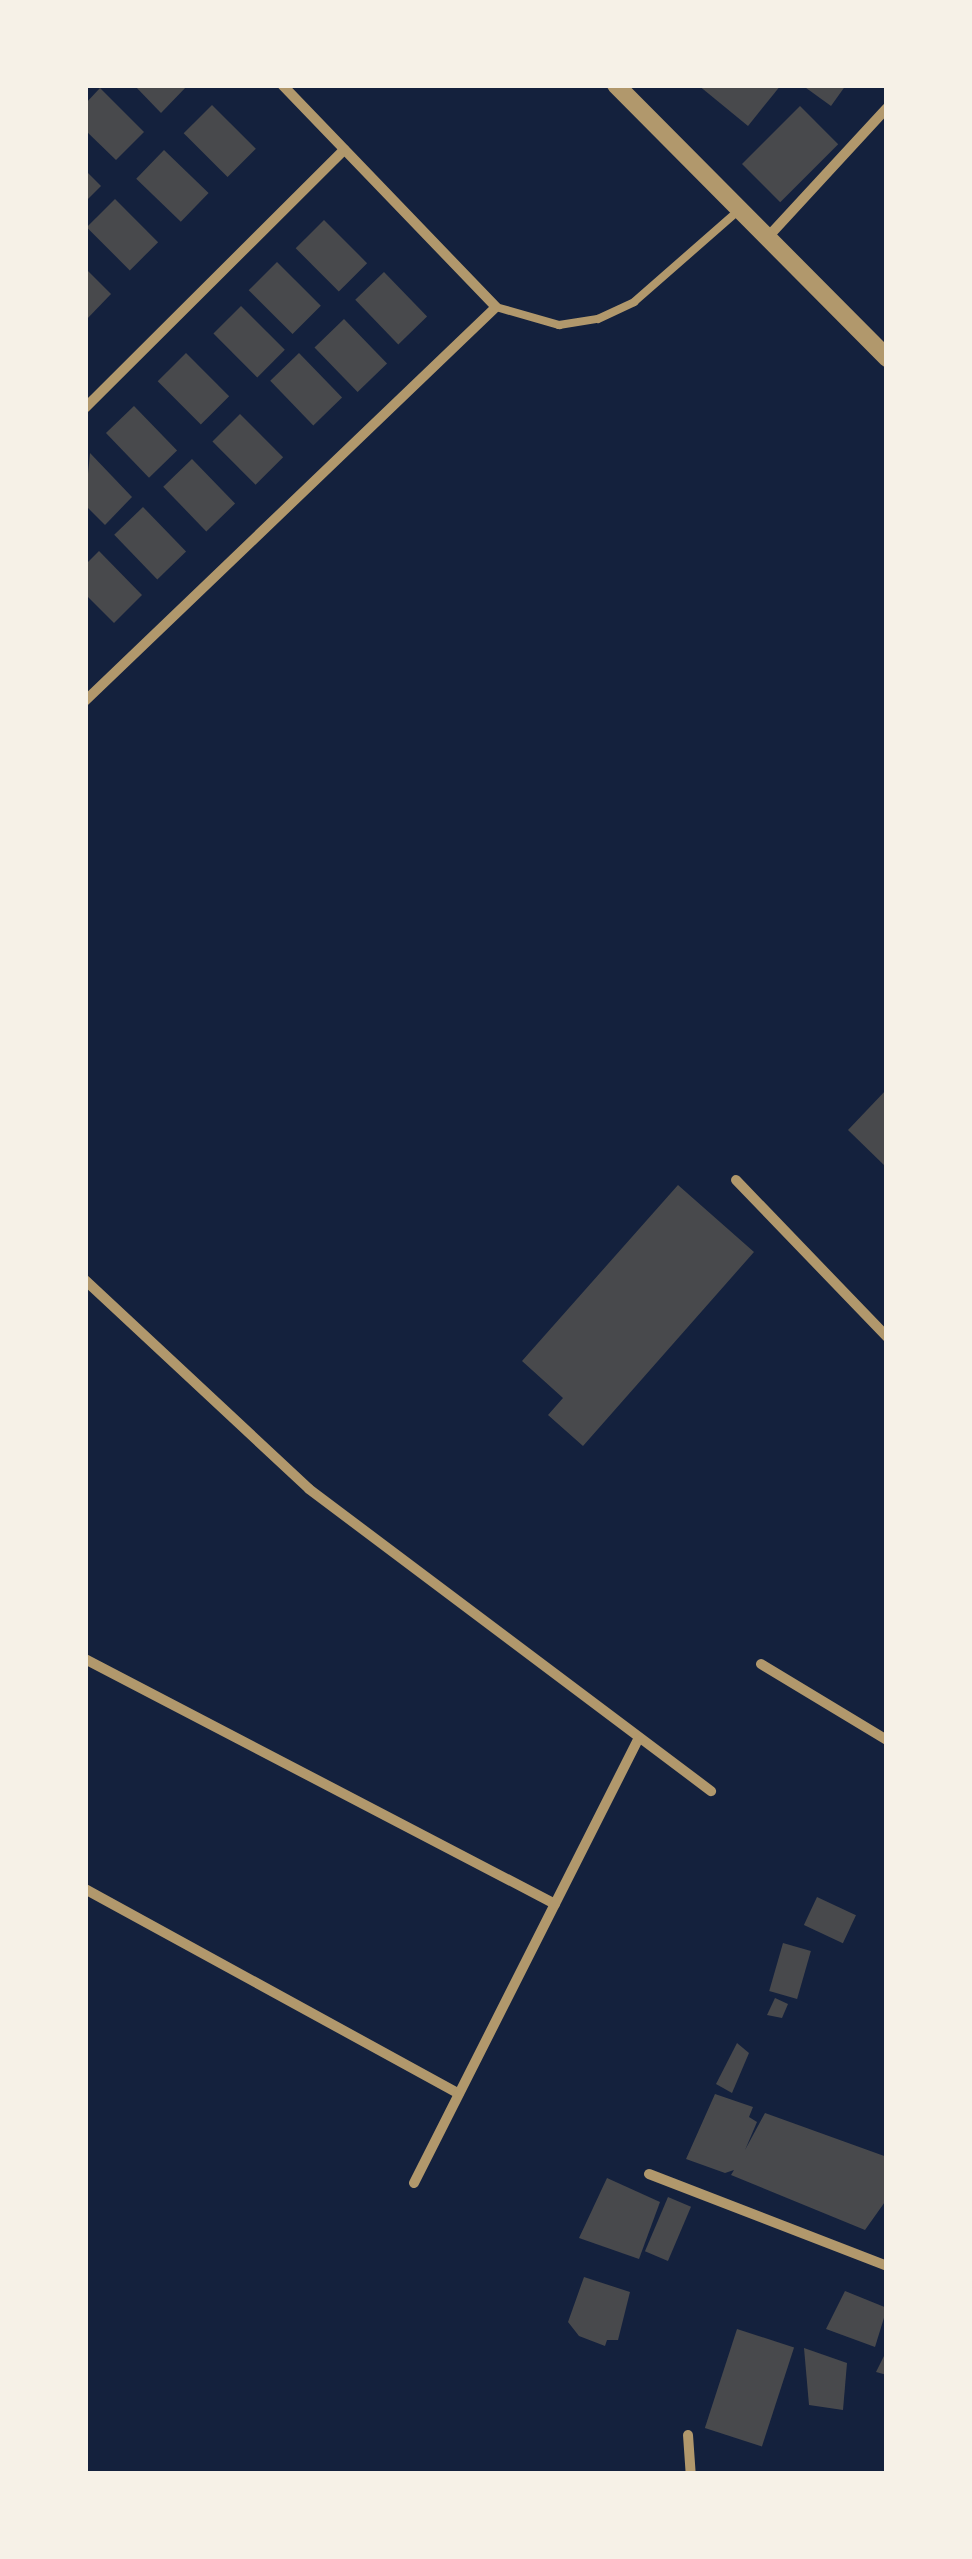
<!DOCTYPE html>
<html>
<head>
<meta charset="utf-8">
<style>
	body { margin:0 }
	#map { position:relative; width:972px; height:2559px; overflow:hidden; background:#14213d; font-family:"DejaVu Sans",sans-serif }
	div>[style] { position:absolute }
	.building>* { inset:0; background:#48494c; transform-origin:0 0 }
	.service>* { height:8px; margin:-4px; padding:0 4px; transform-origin:4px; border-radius:4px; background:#b1986c }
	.minor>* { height:10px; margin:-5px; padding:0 5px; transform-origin:5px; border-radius:5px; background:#b1986c }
	.tertiary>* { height:18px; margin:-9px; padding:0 9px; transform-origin:9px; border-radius:9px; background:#b1986c }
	span { translate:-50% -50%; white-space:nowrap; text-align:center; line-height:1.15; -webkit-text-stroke:8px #f6f1e7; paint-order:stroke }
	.frame { position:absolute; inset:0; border:88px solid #f6f1e7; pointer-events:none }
</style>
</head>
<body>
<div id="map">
	<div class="building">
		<div style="clip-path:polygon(134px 85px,188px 85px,161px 113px)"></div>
		<div style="clip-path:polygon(698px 85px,781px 85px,748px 126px)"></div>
		<div style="clip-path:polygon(802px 85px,846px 85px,831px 106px)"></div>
		<div style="clip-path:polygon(100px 88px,144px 132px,116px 160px,85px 130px,85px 104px)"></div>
		<div style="left:212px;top:105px;width:62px;height:40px;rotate:45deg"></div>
		<div style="left:800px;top:106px;width:54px;height:82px;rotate:45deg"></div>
		<div style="left:164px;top:150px;width:62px;height:40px;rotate:44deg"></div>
		<div style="clip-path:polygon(85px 170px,101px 186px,85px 202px)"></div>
		<div style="left:115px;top:199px;width:61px;height:40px;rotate:45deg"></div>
		<div style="left:324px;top:220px;width:61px;height:40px;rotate:45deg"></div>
		<div style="left:277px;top:262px;width:62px;height:40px;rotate:45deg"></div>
		<div style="clip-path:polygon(85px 268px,111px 294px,85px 321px)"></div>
		<div style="left:384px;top:272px;width:62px;height:40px;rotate:46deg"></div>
		<div style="left:241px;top:306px;width:62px;height:39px;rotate:45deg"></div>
		<div style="left:344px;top:319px;width:62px;height:41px;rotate:46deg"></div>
		<div style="left:186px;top:353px;width:61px;height:40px;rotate:45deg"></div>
		<div style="left:299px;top:353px;width:62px;height:40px;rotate:46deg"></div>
		<div style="left:134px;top:406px;width:62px;height:39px;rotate:46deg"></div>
		<div style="left:240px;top:414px;width:61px;height:39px;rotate:45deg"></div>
		<div style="clip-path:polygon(90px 453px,132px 497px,105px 525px,85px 505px)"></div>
		<div style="left:192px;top:459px;width:62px;height:40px;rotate:46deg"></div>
		<div style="left:143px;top:507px;width:62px;height:40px;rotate:46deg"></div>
		<div style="clip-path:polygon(99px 551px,142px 595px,114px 623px,85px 594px,85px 565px)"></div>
		<div style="clip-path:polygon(887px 1089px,887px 1168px,848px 1130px)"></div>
		<div style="clip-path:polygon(678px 1185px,754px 1252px,583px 1446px,548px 1415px,563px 1398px,522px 1361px)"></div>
		<div style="left:817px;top:1897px;width:43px;height:31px;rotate:25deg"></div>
		<div style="left:783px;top:1943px;width:29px;height:50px;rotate:16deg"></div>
		<div style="clip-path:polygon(775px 1998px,788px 2004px,782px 2018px,767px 2015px)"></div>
		<div style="clip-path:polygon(737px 2043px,749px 2053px,732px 2093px,716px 2084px)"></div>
		<div style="clip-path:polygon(715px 2094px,753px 2107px,749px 2117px,757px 2122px,745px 2150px,765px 2113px,887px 2157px,887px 2199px,865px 2230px,731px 2175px,734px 2170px,725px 2173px,686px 2159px)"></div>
		<div style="clip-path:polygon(607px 2178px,660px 2202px,639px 2259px,579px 2238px)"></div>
		<div style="left:668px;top:2197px;width:25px;height:59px;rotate:23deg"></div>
		<div style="clip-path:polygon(584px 2277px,630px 2292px,618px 2340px,607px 2340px,605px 2346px,579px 2336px,568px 2322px)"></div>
		<div style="clip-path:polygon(845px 2291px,887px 2308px,875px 2347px,826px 2329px)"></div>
		<div style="left:737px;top:2329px;width:60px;height:104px;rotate:18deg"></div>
		<div style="clip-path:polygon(804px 2348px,847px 2363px,843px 2410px,809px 2405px)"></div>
		<div style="clip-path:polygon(887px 2350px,887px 2375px,876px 2372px)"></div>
	</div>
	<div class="service">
		<div style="left:496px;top:307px;width:66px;rotate:15.9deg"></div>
		<div style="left:559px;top:325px;width:39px;rotate:-9deg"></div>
		<div style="left:598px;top:319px;width:40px;rotate:-25deg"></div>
		<div style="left:634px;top:302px;width:140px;rotate:-41.2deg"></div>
	</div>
	<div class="minor">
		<div style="left:767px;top:238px;width:177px;rotate:-47.3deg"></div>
		<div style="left:85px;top:408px;width:366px;rotate:-44.9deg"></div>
		<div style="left:85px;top:701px;width:569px;rotate:-43.79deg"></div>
		<div style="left:496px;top:307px;width:308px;rotate:-133.9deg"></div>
		<div style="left:736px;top:1180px;width:218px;rotate:46.1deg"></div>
		<div style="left:85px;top:1280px;width:306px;rotate:43deg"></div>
		<div style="left:309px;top:1489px;width:503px;rotate:36.92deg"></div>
		<div style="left:85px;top:1659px;width:530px;rotate:27.53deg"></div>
		<div style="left:761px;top:1664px;width:147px;rotate:31.1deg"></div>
		<div style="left:85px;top:1889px;width:426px;rotate:28.7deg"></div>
		<div style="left:649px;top:2174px;width:255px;rotate:21.1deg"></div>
		<div style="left:414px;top:2183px;width:496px;rotate:-63.2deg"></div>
		<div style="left:688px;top:2435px;width:39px;rotate:86deg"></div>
	</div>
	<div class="tertiary">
		<div style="left:616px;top:85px;width:385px;rotate:45.2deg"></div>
	</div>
	<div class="frame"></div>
</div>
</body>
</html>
